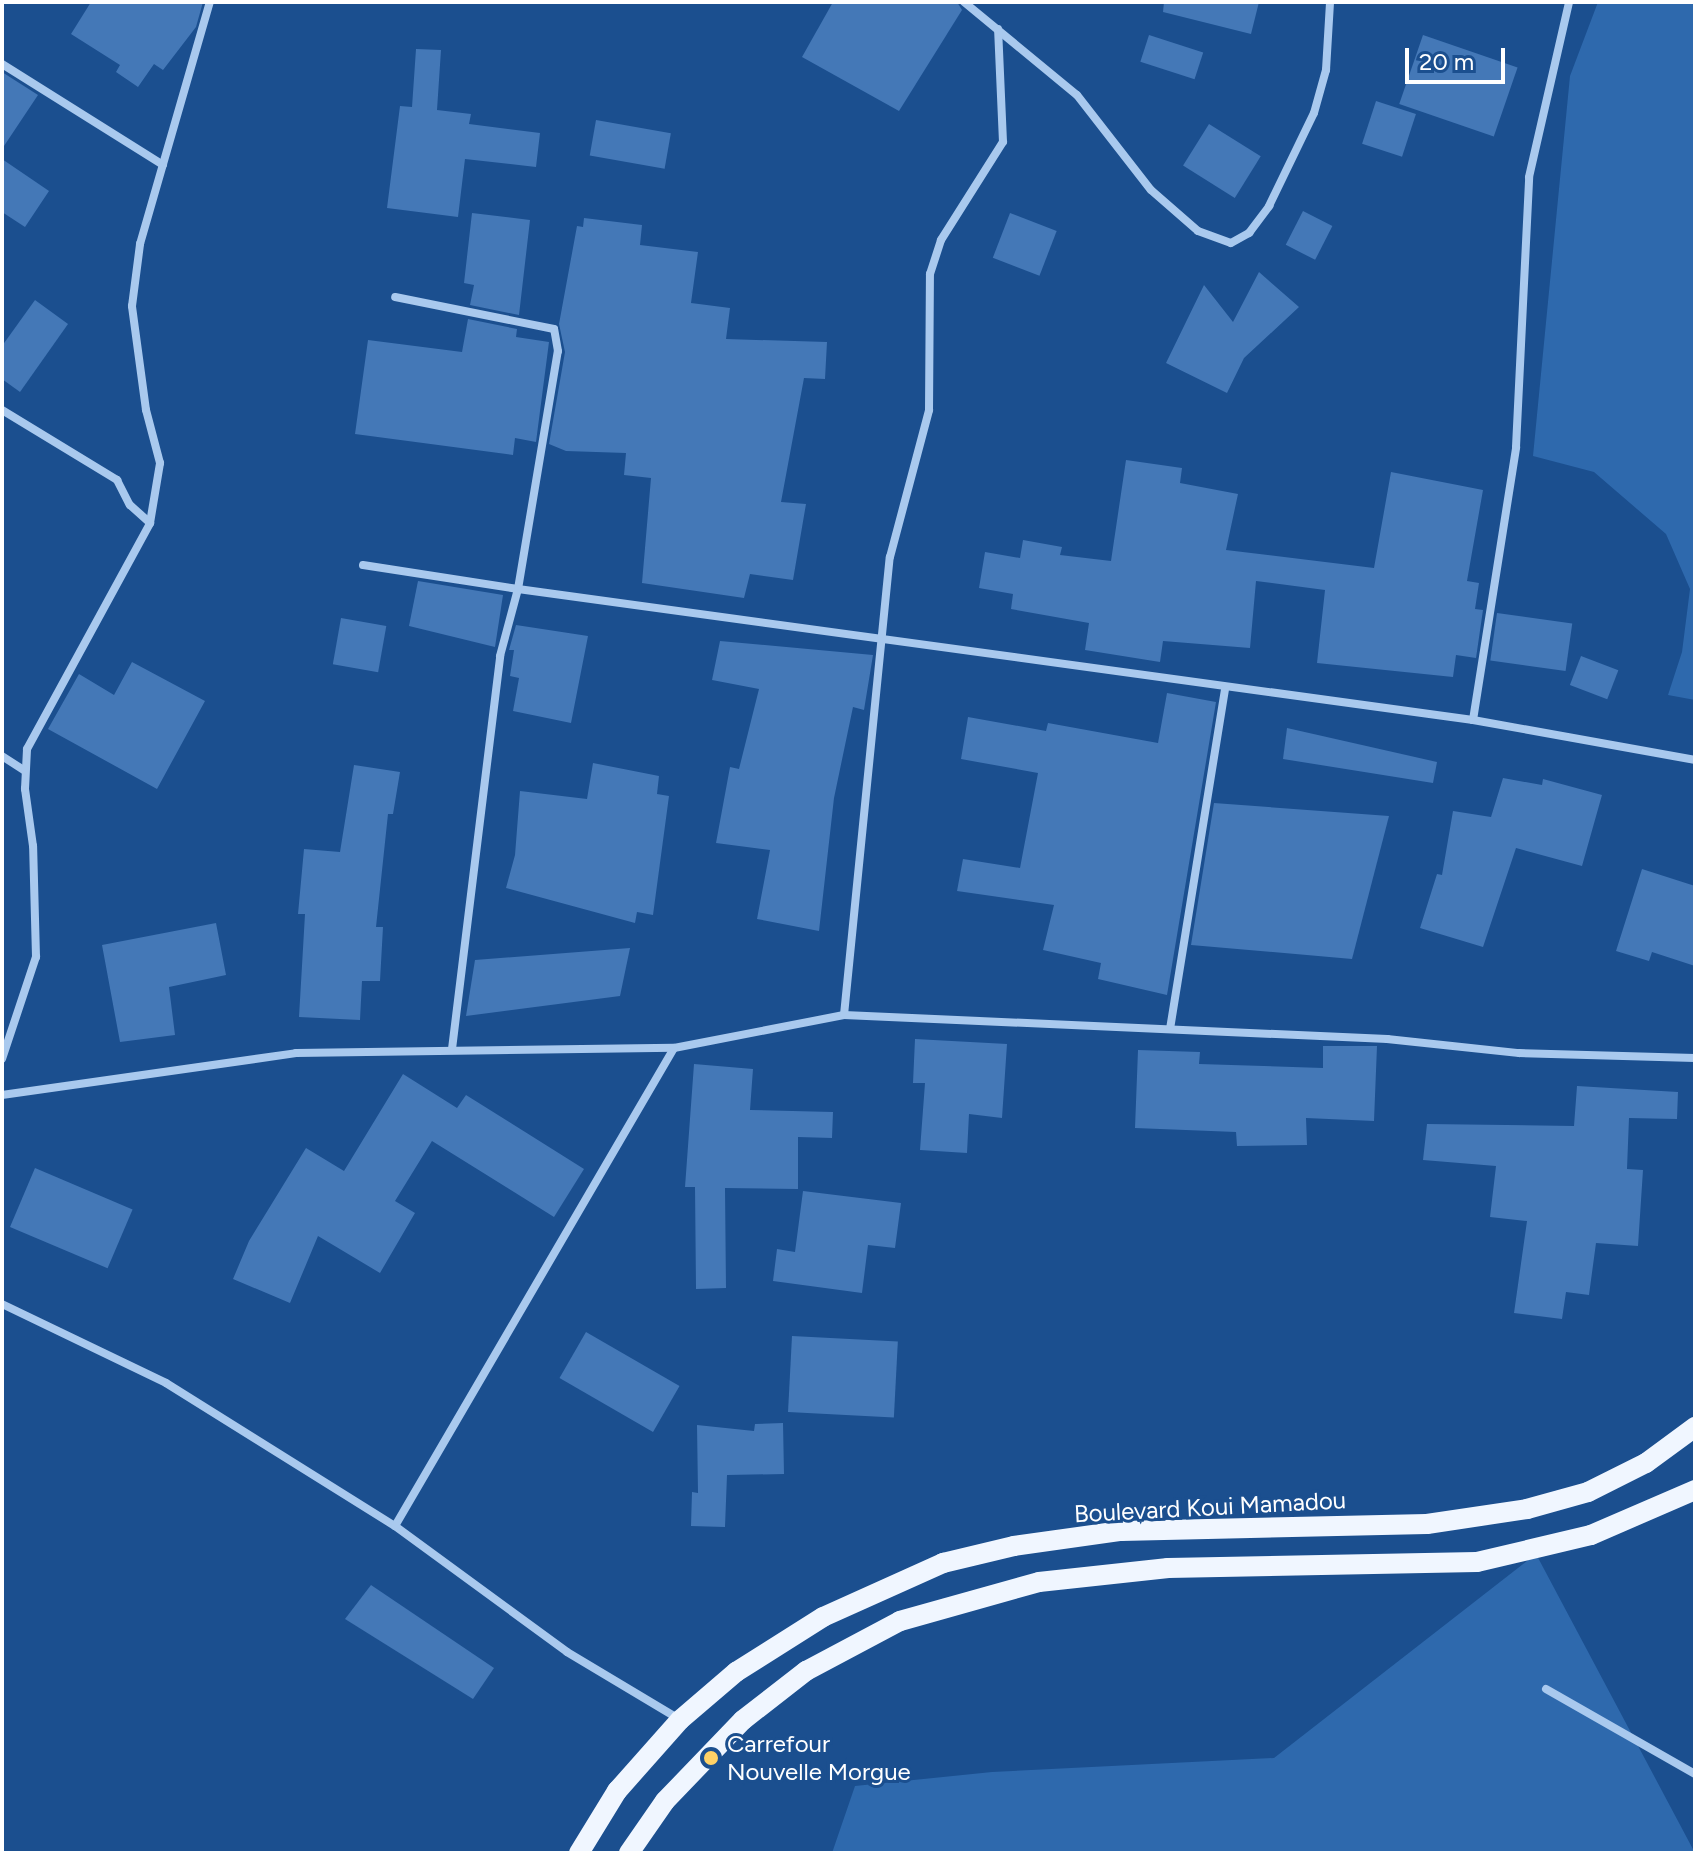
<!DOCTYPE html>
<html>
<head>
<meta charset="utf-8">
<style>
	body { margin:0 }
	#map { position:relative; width:1697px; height:1855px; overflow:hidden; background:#1b4f8f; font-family:Figtree,sans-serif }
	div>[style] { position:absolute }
	.green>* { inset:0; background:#2e69ad }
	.building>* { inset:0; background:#4478b7; transform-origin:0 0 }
	.street>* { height:8px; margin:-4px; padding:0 4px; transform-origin:4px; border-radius:4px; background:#a9c9ee }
	.primary>* { height:20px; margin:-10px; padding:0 10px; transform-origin:10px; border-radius:10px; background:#f0f6ff }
	.dots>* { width:22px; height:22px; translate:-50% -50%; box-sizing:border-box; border:4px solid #1b4f8f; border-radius:50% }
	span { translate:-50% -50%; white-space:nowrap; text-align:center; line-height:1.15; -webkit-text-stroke:6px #1b4f8f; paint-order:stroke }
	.street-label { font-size:24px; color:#fff }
	.poi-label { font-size:24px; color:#fff }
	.left { translate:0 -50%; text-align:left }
	.frame { position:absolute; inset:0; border:4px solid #fff; pointer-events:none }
	.scale { position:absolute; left:1405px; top:48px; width:100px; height:36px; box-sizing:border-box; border:4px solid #fff; border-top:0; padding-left:10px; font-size:24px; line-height:28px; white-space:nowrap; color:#fff; -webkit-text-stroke:6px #1b4f8f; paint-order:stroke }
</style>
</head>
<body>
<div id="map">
	<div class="green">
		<div style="clip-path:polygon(1598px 2px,1695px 2px,1695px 700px,1668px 695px,1682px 652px,1690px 589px,1666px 534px,1594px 472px,1533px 456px,1570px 76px)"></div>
		<div style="clip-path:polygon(1536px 1554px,1695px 1853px,832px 1853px,855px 1786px,992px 1772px,1274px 1758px)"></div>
	</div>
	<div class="building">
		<div style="clip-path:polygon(91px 2px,203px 2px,196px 27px,163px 70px,154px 64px,138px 87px,116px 72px,120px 65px,71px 34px)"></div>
		<div style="clip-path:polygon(833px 2px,957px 2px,962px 10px,899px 111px,802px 57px)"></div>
		<div style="clip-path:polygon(1164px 2px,1259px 2px,1251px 34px,1163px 12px)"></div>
		<div style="left:1149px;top:35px;width:57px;height:28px;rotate:18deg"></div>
		<div style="left:1423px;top:35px;width:100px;height:73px;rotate:19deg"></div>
		<div style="clip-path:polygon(416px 49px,441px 50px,437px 110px,471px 114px,469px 124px,540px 133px,536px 167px,465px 159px,458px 217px,387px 208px,400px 106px,412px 107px)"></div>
		<div style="clip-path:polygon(2px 72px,38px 95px,2px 149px)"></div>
		<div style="left:1376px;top:101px;width:42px;height:45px;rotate:18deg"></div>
		<div style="left:596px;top:120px;width:76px;height:36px;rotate:10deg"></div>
		<div style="left:1209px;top:124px;width:61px;height:49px;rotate:32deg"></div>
		<div style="clip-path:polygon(2px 159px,49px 191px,25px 227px,2px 212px)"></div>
		<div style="left:1303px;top:211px;width:33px;height:38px;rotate:27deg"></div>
		<div style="clip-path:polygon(472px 213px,530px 220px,519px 315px,470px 305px,474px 285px,464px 283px)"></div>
		<div style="left:1010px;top:213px;width:50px;height:48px;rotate:21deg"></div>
		<div style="clip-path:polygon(584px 218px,642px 225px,640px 245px,698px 252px,691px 303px,730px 308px,726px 339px,827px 342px,825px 379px,804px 378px,781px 502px,806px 504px,793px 580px,750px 574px,744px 598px,642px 583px,651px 478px,624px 475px,626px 453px,566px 451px,549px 444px,565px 352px,559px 324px,577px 226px,583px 227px)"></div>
		<div style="clip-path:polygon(1259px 272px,1299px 307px,1244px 358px,1227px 393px,1166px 363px,1204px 285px,1233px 322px)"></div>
		<div style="clip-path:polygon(35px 300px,68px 324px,20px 392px,2px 379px,2px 346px)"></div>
		<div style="clip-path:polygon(468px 319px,517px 329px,516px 337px,549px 342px,536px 442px,515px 438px,513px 455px,355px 434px,368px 340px,462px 352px)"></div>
		<div style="clip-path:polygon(1126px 460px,1182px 468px,1180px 483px,1238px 494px,1226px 550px,1374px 568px,1391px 472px,1483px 490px,1467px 581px,1479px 583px,1475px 609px,1483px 610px,1476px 658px,1456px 655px,1453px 677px,1317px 663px,1325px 590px,1256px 581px,1250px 648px,1163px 641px,1160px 662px,1085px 650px,1089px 623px,1011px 609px,1013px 594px,979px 588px,985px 552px,1020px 558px,1023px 540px,1062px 547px,1060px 555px,1111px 561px)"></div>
		<div style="clip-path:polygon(418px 581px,503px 595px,495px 647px,409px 626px)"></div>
		<div style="left:1497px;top:613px;width:76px;height:48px;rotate:8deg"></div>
		<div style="left:341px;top:618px;width:46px;height:47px;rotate:10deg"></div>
		<div style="clip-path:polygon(516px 625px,588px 636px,571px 723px,513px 711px,519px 678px,510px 676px,514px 650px,509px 650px)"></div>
		<div style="clip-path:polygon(720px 641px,873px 655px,864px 710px,853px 707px,834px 798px,819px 931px,757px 919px,770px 850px,716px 843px,730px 767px,739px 769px,759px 689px,712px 680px)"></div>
		<div style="left:1581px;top:656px;width:40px;height:31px;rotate:21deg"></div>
		<div style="clip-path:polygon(132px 662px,205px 701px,157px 789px,48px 729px,79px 674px,114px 695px)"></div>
		<div style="clip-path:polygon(1167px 693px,1216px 702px,1167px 995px,1098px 979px,1101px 963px,1043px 950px,1054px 905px,957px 891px,963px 859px,1020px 868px,1038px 773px,961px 759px,968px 717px,1046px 731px,1048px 723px,1158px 743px)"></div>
		<div style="clip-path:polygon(1287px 728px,1437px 762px,1433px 783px,1283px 759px)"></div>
		<div style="clip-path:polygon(593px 763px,659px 776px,657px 794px,669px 796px,653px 915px,637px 912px,635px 923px,506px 888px,515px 855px,520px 791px,587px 799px)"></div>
		<div style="clip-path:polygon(354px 765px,400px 772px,393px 814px,388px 814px,376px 927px,383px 927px,380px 981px,362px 981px,360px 1020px,299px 1017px,305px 914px,298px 914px,304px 849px,340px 852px)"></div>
		<div style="clip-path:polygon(1503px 778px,1542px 785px,1543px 779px,1602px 795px,1582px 866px,1516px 848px,1483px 947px,1420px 928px,1437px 874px,1442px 875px,1453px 811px,1491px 817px)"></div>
		<div style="clip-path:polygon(1214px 803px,1389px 816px,1352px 959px,1191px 945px)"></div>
		<div style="clip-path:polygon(1642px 869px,1695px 886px,1695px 966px,1652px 952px,1649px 961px,1616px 951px)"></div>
		<div style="clip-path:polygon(216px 923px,226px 975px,169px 987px,175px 1035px,120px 1042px,102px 945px)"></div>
		<div style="clip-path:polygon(630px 948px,620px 996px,466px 1016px,475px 960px)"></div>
		<div style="clip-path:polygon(915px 1039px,1007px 1044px,1002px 1118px,969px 1114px,967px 1153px,920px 1150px,925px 1083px,913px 1083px)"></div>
		<div style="clip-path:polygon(1323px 1046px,1377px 1046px,1374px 1121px,1306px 1118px,1307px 1145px,1237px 1146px,1236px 1132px,1135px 1128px,1138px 1050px,1200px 1052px,1199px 1064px,1323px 1068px)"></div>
		<div style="clip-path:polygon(694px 1064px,753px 1069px,750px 1110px,833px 1112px,832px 1138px,798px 1137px,798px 1189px,725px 1188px,726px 1288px,696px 1289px,695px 1187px,685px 1187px)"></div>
		<div style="clip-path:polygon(403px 1074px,457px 1108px,466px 1095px,584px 1169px,554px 1217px,432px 1141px,395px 1201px,415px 1213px,380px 1273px,318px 1236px,290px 1303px,233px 1279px,249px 1241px,306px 1148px,344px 1171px)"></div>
		<div style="clip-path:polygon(1577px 1086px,1678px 1092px,1677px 1119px,1629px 1118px,1627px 1169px,1643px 1170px,1638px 1246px,1596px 1243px,1589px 1295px,1566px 1292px,1562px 1319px,1514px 1313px,1527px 1221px,1490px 1217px,1496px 1166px,1423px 1160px,1427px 1124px,1574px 1126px)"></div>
		<div style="left:35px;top:1168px;width:106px;height:64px;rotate:23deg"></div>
		<div style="clip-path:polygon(803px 1191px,901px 1203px,895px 1248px,868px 1245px,862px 1293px,773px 1281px,777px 1249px,795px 1252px)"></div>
		<div style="left:586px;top:1332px;width:108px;height:53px;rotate:30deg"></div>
		<div style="left:792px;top:1336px;width:106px;height:76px;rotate:3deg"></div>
		<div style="clip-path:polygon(783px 1423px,784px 1474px,727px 1475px,725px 1527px,691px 1526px,692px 1492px,698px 1493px,697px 1425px,754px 1431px,755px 1424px)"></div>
		<div style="clip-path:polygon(371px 1585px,494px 1668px,473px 1699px,345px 1619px)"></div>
	</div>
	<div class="street">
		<div style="left:964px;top:2px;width:146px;rotate:39.5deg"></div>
		<div style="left:1077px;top:95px;width:120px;rotate:52.1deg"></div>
		<div style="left:1151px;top:190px;width:62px;rotate:41.1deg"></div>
		<div style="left:1198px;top:231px;width:35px;rotate:20deg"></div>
		<div style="left:1231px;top:243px;width:21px;rotate:-29deg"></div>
		<div style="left:1249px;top:233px;width:34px;rotate:-53deg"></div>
		<div style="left:1269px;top:206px;width:103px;rotate:-64.2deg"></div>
		<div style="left:1314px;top:113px;width:45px;rotate:-74.4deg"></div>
		<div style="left:1326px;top:70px;width:68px;rotate:-86.6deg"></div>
		<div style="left:2px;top:64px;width:190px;rotate:32.1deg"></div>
		<div style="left:2px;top:410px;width:135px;rotate:31.3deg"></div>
		<div style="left:117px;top:480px;width:28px;rotate:63deg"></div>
		<div style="left:130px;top:505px;width:27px;rotate:42deg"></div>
		<div style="left:363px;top:565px;width:157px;rotate:8.8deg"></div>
		<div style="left:518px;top:589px;width:241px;rotate:-80.5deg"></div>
		<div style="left:558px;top:351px;width:22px;rotate:-100deg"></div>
		<div style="left:554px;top:329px;width:162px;rotate:-168.6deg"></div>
		<div style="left:1473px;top:720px;width:276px;rotate:-81deg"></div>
		<div style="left:1516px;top:447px;width:270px;rotate:-87.2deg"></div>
		<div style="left:1529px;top:177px;width:180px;rotate:-77.1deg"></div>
		<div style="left:2px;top:756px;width:27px;rotate:33deg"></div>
		<div style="left:844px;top:1015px;width:460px;rotate:-84.3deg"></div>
		<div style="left:890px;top:557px;width:152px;rotate:-75.1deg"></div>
		<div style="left:929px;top:410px;width:136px;rotate:-89.6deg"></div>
		<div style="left:930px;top:274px;width:36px;rotate:-72deg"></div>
		<div style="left:941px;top:240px;width:116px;rotate:-57.7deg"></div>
		<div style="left:1003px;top:142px;width:113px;rotate:-92.5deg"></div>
		<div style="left:1170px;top:1029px;width:343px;rotate:-80.8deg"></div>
		<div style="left:452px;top:1049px;width:396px;rotate:-83deg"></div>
		<div style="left:500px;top:656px;width:69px;rotate:-75deg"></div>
		<div style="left:518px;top:589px;width:964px;rotate:7.81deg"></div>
		<div style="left:1473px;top:720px;width:226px;rotate:10.2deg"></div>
		<div style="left:2px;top:1059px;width:108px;rotate:-71.6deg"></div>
		<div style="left:36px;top:957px;width:111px;rotate:-91.5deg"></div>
		<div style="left:33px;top:846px;width:58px;rotate:-98deg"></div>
		<div style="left:25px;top:789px;width:40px;rotate:-87.1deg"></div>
		<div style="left:27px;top:749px;width:257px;rotate:-61.4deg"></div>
		<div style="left:150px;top:523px;width:61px;rotate:-80.5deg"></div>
		<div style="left:160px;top:463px;width:55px;rotate:-104.8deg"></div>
		<div style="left:146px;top:410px;width:105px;rotate:-97.7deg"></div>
		<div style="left:132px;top:306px;width:63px;rotate:-82.6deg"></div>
		<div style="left:140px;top:244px;width:252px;rotate:-73.9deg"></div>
		<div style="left:2px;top:1095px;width:297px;rotate:-8.1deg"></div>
		<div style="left:296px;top:1053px;width:378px;rotate:-0.8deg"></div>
		<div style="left:674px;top:1048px;width:173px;rotate:-11deg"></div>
		<div style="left:844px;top:1015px;width:544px;rotate:2.53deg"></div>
		<div style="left:1387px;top:1039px;width:133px;rotate:6.1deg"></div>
		<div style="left:1519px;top:1053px;width:176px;rotate:1.6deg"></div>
		<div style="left:2px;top:1304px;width:182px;rotate:25.7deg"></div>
		<div style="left:166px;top:1383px;width:270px;rotate:32deg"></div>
		<div style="left:395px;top:1526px;width:213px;rotate:36.2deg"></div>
		<div style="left:567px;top:1652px;width:131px;rotate:30.9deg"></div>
		<div style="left:395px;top:1526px;width:553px;rotate:-59.73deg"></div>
		<div style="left:1546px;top:1689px;width:172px;rotate:29.7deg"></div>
	</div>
	<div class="primary">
		<div style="left:579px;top:1853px;width:73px;rotate:-58.5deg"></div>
		<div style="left:617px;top:1791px;width:95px;rotate:-48.4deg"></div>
		<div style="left:680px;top:1720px;width:74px;rotate:-40.6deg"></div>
		<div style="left:736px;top:1672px;width:103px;rotate:-32.3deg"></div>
		<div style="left:823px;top:1617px;width:132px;rotate:-24.2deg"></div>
		<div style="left:943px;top:1563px;width:73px;rotate:-13.5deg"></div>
		<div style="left:1014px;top:1546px;width:108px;rotate:-8deg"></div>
		<div style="left:1121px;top:1531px;width:306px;rotate:-1.3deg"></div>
		<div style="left:1427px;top:1524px;width:101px;rotate:-8.5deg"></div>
		<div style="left:1527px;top:1509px;width:63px;rotate:-15.6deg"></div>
		<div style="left:1588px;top:1492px;width:65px;rotate:-26.6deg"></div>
		<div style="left:1646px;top:1463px;width:61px;rotate:-36.3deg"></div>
		<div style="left:629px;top:1853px;width:63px;rotate:-55.3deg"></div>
		<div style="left:665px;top:1801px;width:112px;rotate:-46.1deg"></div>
		<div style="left:743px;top:1720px;width:80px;rotate:-37.9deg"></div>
		<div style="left:806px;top:1671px;width:106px;rotate:-28deg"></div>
		<div style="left:900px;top:1621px;width:144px;rotate:-15.7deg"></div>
		<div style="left:1039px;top:1582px;width:130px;rotate:-6.2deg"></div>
		<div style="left:1168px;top:1568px;width:309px;rotate:-1.1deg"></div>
		<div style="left:1477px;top:1562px;width:117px;rotate:-13.3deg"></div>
		<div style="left:1591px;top:1535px;width:113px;rotate:-23.4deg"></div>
	</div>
	<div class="dots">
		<div style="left:711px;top:1758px;background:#ffd166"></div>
	</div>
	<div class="street-label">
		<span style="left:1210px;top:1507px;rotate:-3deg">Boulevard Koui Mamadou</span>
	</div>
	<div class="poi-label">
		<span class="left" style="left:727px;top:1758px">Carrefour<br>Nouvelle Morgue</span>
	</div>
	<div class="frame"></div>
	<div class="scale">20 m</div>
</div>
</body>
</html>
